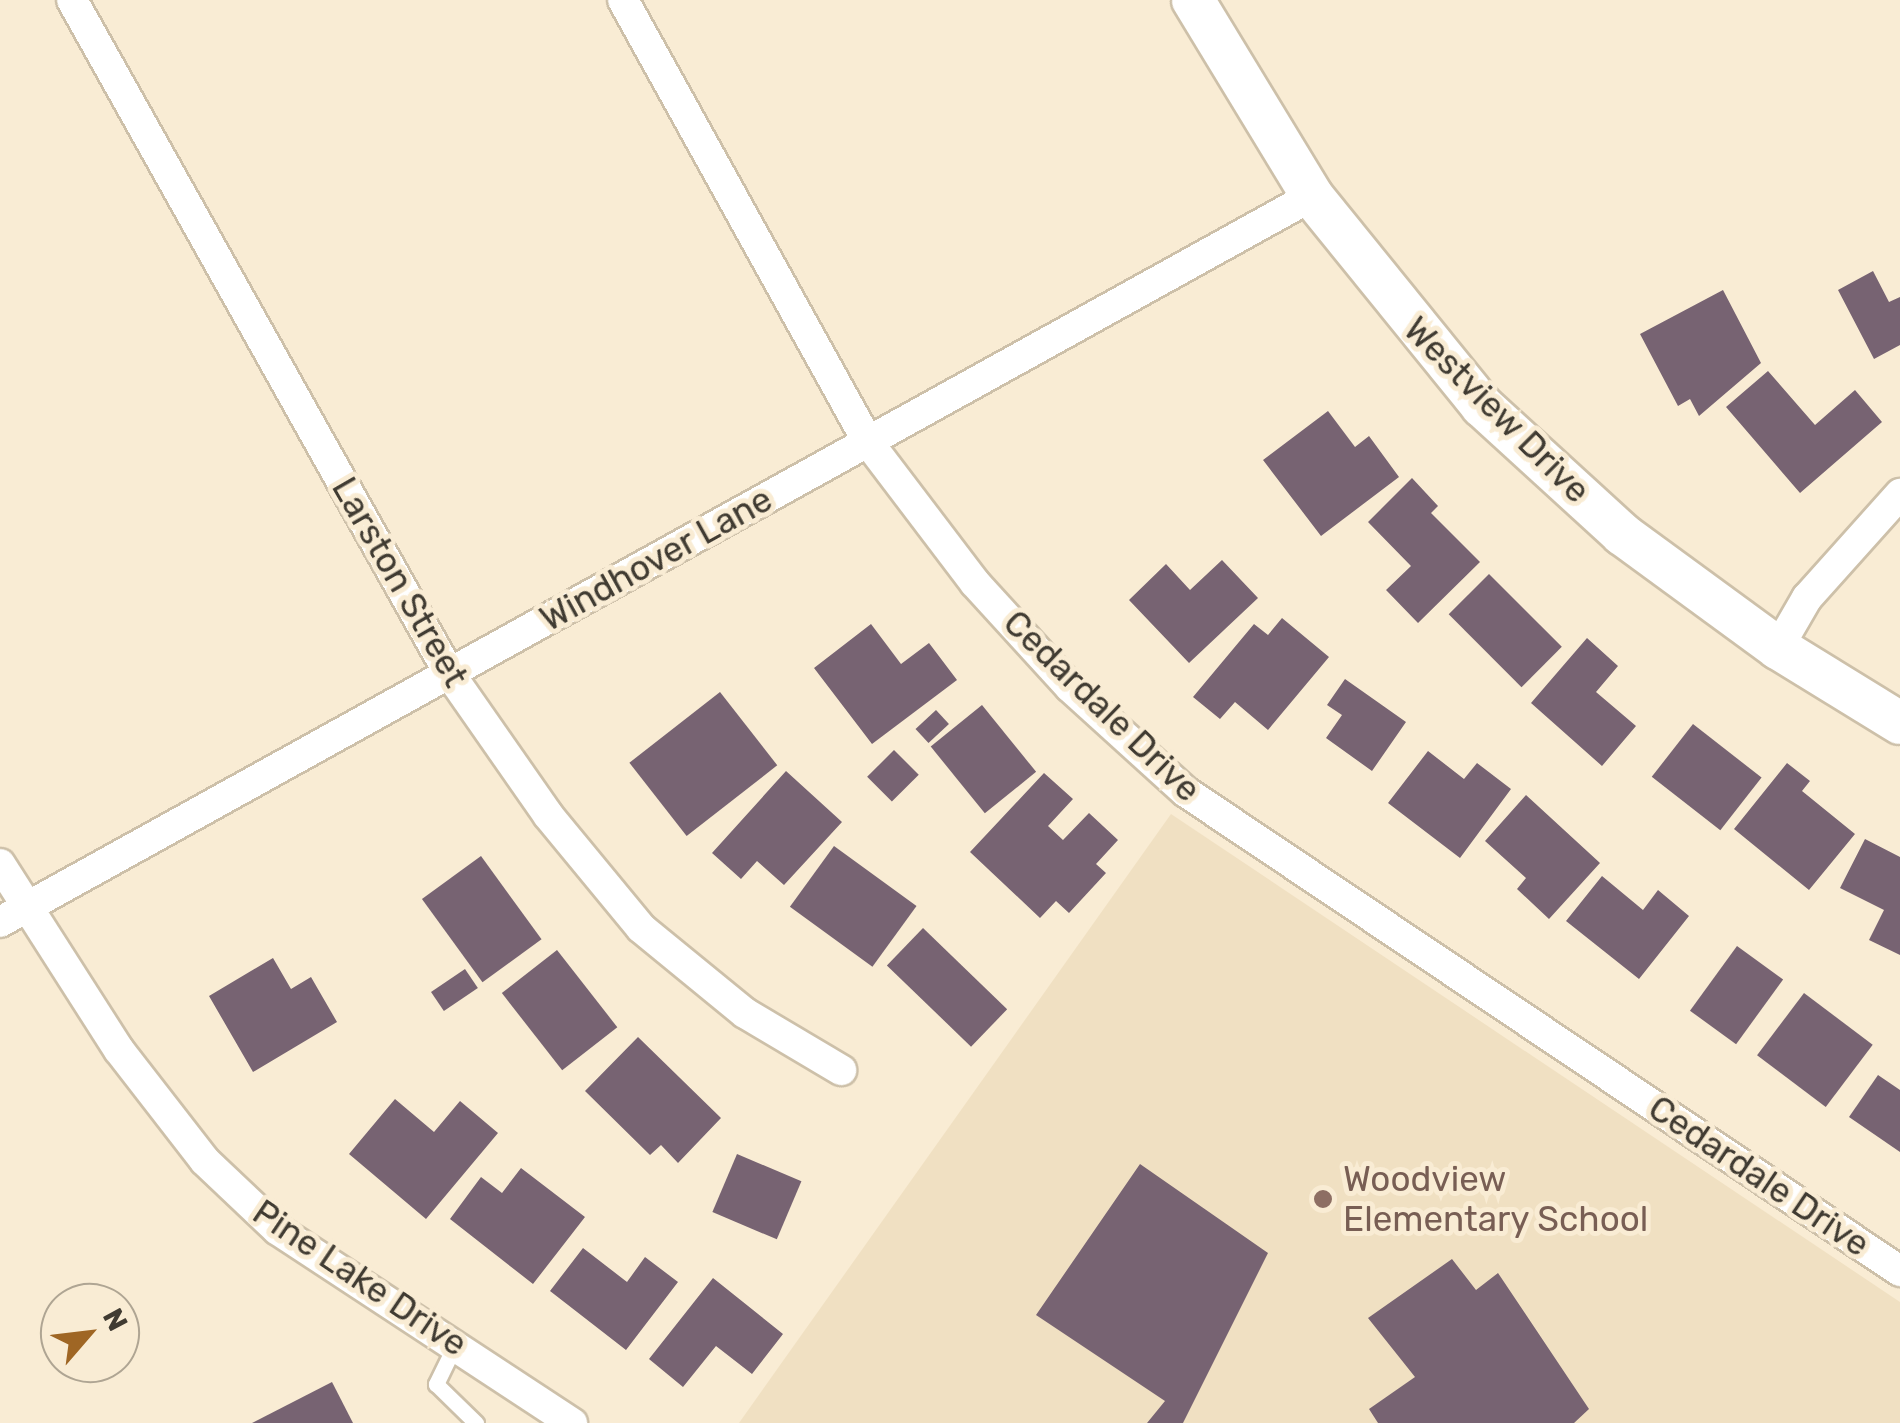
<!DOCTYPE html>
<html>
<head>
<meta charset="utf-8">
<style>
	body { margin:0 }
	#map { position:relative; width:1900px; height:1423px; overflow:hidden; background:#f9ecd4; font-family:Rubik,sans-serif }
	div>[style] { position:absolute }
	.built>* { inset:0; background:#f0e0c2 }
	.building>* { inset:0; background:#776372; transform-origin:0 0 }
	.roads { filter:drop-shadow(2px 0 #cdc0a9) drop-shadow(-2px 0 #cdc0a9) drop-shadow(0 2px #cdc0a9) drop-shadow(0 -2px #cdc0a9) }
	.service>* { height:15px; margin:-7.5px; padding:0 7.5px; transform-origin:7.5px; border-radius:7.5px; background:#fff }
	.minor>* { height:30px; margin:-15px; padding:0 15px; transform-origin:15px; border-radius:15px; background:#fff }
	.secondary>* { height:42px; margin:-21px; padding:0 21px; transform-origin:21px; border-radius:21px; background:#fff }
	.dots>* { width:28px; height:28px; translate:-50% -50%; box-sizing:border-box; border:5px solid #f9ecd4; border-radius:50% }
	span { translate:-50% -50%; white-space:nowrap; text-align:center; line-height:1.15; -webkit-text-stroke:10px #f9ecd4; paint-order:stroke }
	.street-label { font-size:35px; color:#403b32 }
	.education-label { font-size:35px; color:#785e54 }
	.left { translate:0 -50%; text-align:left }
	.north { position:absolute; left:40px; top:1283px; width:100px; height:100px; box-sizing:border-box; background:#f9ecd4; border:2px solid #afa593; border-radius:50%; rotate:62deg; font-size:28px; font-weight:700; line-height:40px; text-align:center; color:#403b32 }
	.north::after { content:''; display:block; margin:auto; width:35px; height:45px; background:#9f6624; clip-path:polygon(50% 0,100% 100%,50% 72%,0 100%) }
</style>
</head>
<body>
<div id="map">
	<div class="built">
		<div style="clip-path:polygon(1171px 814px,1900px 1302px,1900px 1423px,739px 1423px)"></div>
	</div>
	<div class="building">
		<div style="clip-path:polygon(1873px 271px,1889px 302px,1900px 297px,1900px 345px,1874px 359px,1838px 290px)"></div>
		<div style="clip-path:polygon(1723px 290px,1761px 363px,1699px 416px,1690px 399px,1678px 406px,1640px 334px)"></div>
		<div style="clip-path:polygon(1768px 371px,1815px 425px,1855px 390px,1882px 422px,1800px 493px,1726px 407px)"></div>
		<div style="clip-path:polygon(1328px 411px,1355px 447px,1369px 436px,1399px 477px,1321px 536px,1263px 460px)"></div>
		<div style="clip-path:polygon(1412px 478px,1438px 506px,1431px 513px,1480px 562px,1418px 623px,1386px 590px,1411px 566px,1368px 522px)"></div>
		<div style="clip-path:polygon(1222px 560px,1258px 598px,1189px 663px,1129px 600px,1166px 564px,1190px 590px)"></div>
		<div style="left:1489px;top:574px;width:103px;height:57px;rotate:45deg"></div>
		<div style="clip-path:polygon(1282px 618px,1329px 657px,1268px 730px,1235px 702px,1220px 719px,1193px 697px,1254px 624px,1268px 635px)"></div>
		<div style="clip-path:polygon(871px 624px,901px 664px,929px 643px,957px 680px,872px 744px,814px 668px)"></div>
		<div style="clip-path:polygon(1587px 638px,1618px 666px,1596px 692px,1636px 726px,1602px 766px,1531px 703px)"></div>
		<div style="clip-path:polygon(1345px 679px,1406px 722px,1372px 771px,1326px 738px,1342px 715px,1327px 705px)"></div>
		<div style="left:720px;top:692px;width:93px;height:115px;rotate:52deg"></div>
		<div style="left:982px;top:705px;width:86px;height:66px;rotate:51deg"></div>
		<div style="left:936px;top:710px;width:19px;height:28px;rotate:47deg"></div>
		<div style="left:1693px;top:724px;width:87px;height:67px;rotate:38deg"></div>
		<div style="left:894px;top:750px;width:35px;height:38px;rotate:45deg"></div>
		<div style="clip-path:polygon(1428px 751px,1464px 779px,1477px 763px,1511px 789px,1460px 858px,1388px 803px)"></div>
		<div style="clip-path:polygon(1787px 763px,1810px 781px,1802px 791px,1855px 834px,1809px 890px,1734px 829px)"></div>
		<div style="clip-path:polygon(786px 771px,842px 822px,784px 885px,757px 861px,741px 879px,712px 853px)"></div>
		<div style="clip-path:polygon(1044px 773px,1073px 799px,1048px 826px,1063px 840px,1089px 813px,1118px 840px,1096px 864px,1106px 873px,1069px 913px,1056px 901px,1040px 918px,970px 852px)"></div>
		<div style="clip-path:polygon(1526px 795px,1600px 863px,1549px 919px,1517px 889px,1526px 878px,1485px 841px)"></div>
		<div style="clip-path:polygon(1865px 839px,1900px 857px,1900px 955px,1869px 940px,1884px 910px,1840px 888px)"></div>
		<div style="left:834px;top:846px;width:102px;height:75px;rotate:36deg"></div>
		<div style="left:481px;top:856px;width:103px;height:73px;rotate:54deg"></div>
		<div style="clip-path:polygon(1602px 876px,1643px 910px,1658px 890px,1689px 916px,1639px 979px,1566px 921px)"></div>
		<div style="left:923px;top:928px;width:117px;height:52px;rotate:44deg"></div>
		<div style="left:1737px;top:946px;width:57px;height:80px;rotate:36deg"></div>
		<div style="left:557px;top:950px;width:98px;height:70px;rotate:52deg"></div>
		<div style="clip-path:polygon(273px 958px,291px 989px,311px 977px,337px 1022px,253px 1072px,209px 996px)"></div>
		<div style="left:465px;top:969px;width:23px;height:41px;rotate:56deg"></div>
		<div style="left:1804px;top:993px;width:86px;height:78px;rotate:37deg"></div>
		<div style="clip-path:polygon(638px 1037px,721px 1118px,678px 1163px,661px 1145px,650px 1155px,585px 1091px)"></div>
		<div style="clip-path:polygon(1878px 1075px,1900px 1090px,1900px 1152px,1849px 1117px)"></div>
		<div style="clip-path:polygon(395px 1099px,434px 1132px,460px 1101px,498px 1133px,426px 1219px,349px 1154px)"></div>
		<div style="left:737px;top:1154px;width:70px;height:63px;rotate:23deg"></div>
		<div style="clip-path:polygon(1140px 1164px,1268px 1253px,1183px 1423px,1147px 1423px,1165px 1401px,1036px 1315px)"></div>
		<div style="clip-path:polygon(521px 1168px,585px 1217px,533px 1284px,450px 1219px,481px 1177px,502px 1193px)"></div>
		<div style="clip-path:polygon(583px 1248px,627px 1282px,645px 1257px,678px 1282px,626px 1350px,550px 1291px)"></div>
		<div style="clip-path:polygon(1452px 1259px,1476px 1290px,1498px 1273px,1589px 1409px,1574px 1423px,1378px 1423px,1369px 1409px,1415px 1377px,1368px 1318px)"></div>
		<div style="clip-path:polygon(713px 1278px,783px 1334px,752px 1374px,716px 1346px,683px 1387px,649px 1359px)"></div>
		<div style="clip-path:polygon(332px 1382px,353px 1423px,252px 1423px)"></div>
	</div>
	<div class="roads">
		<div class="service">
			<div style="left:456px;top:1343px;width:46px;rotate:116deg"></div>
			<div style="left:436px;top:1384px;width:56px;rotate:44.3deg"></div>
		</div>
		<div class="minor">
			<div style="left:72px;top:0;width:771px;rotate:60.74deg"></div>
			<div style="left:449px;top:673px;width:173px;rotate:55.1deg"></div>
			<div style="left:548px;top:815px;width:146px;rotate:50.5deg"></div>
			<div style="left:641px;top:928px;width:134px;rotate:39.3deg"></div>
			<div style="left:745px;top:1013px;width:112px;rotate:30.7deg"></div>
			<div style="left:623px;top:0;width:505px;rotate:61deg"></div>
			<div style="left:868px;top:442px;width:177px;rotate:52.8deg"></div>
			<div style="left:975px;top:583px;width:141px;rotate:47.6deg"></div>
			<div style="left:1070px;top:687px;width:156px;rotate:42.2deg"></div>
			<div style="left:1186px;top:792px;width:860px;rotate:33.86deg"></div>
			<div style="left:1778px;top:648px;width:58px;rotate:-59.9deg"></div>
			<div style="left:1807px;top:598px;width:140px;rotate:-48.2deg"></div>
			<div style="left:0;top:864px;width:221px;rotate:57.4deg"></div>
			<div style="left:119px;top:1050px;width:140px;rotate:52.2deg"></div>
			<div style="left:205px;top:1161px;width:100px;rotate:43.4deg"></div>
			<div style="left:278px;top:1230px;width:352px;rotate:33.3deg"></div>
			<div style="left:0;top:922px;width:1499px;rotate:-28.96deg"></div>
		</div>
		<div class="secondary">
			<div style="left:1193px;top:0;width:229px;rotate:58.7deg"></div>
			<div style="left:1312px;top:196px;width:270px;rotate:51deg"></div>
			<div style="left:1482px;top:406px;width:190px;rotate:42.4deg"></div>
			<div style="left:1622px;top:534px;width:193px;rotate:36.2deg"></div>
			<div style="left:1778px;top:648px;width:143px;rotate:31.6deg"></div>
		</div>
	</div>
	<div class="dots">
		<div style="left:1323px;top:1199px;background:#8d6e63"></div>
	</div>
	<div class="street-label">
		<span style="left:1497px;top:410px;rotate:45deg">Westview Drive</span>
		<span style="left:656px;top:559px;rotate:-29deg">Windhover Lane</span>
		<span style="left:400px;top:582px;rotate:60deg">Larston Street</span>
		<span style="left:1102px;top:706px;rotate:44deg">Cedardale Drive</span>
		<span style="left:1759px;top:1176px;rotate:34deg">Cedardale Drive</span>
		<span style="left:360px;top:1278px;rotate:34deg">Pine Lake Drive</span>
	</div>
	<div class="education-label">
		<span class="left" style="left:1343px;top:1199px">Woodview<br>Elementary School</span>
	</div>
	<div class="north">N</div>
</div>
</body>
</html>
